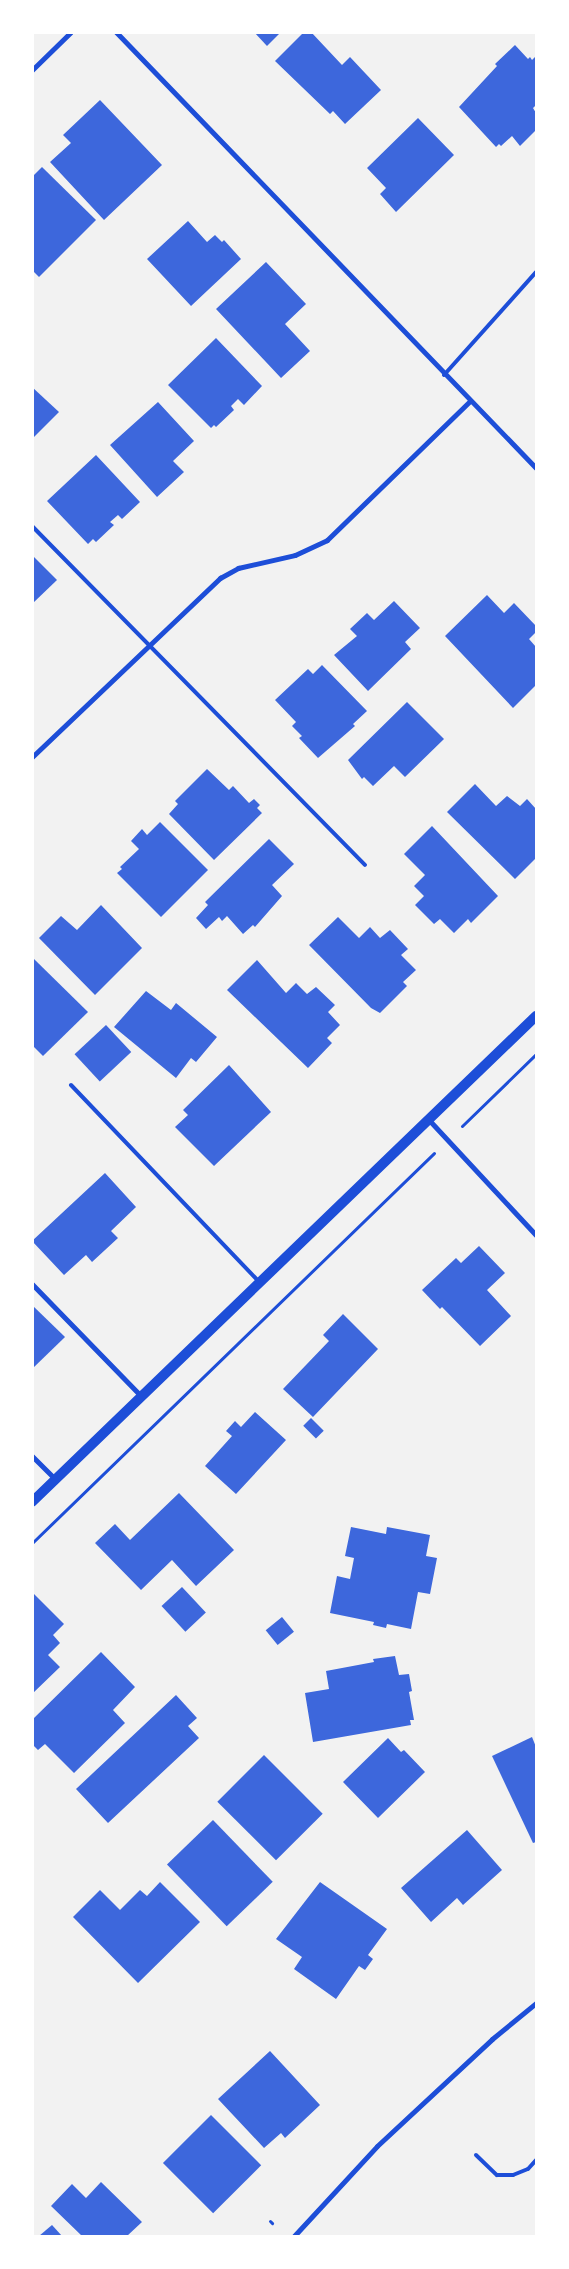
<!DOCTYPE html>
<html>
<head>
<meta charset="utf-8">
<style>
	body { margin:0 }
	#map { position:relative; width:569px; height:2269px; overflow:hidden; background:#f2f2f2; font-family:Manrope,sans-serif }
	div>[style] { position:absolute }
	.building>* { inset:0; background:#3d67dc; transform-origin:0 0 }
	.path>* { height:3px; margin:-1.5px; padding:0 1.5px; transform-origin:1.5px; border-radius:1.5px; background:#1d4ed8 }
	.service>* { height:4px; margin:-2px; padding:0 2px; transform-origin:2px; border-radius:2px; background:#1d4ed8 }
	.minor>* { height:5px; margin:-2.5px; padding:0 2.5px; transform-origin:2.5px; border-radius:2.5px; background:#1d4ed8 }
	.secondary>* { height:10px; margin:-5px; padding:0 5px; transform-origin:5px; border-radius:5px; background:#1d4ed8 }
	span { translate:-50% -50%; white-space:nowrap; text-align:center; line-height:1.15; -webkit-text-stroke:4px #fff; paint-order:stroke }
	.frame { position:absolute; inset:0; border:34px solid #fff; pointer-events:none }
</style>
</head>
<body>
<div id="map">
	<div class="building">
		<div style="clip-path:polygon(254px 32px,281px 32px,267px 46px)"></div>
		<div style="clip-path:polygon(304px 32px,311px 32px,342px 65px,350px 57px,381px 90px,345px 124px,333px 111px,330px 114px,275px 61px)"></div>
		<div style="clip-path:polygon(515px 45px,528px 59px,530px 57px,532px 60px,536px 56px,536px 105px,533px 108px,536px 113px,536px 130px,520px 146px,512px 136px,501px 146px,499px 144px,496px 147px,459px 107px,497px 66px,495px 64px)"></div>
		<div style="clip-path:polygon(100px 100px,162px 165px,104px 220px,50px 162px,71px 143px,63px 135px)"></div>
		<div style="clip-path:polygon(418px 118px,454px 155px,396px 212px,380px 194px,386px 188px,367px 168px)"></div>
		<div style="clip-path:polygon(42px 167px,96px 220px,39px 277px,32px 270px,32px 177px)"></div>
		<div style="clip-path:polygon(188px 221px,207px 242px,215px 235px,222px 242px,224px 240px,241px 259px,191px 306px,147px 259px)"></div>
		<div style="clip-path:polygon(266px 262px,306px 304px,285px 324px,310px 351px,281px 378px,216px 309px)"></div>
		<div style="clip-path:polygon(216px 338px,262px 386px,244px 405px,238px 399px,231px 406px,234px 410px,216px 427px,214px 425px,211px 428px,168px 385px)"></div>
		<div style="clip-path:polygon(32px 387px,59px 412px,32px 439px)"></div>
		<div style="clip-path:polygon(158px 402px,194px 441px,173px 461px,184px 472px,157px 497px,110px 445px)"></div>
		<div style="clip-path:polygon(96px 455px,140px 502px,122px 519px,118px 515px,110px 522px,114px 525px,96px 542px,93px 539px,88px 544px,47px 501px)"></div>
		<div style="clip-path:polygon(32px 555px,57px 580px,32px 604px)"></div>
		<div style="clip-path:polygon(487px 595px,504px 613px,514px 603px,536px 626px,536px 632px,529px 639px,536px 647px,536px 685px,513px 708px,445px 636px)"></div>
		<div style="clip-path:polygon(394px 601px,420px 628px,405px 642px,411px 649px,368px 691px,334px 655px,357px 636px,350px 629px,367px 613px,374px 620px)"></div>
		<div style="clip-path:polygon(322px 665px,367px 711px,353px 724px,355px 726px,318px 758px,299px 738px,302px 736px,292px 726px,296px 722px,275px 700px,308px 669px,313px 674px)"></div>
		<div style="clip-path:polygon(407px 702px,444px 739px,405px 777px,394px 766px,373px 786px,364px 777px,362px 779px,348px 760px)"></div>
		<div style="clip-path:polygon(207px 769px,229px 790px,233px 786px,249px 803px,254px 799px,260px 805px,257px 808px,262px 813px,214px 860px,169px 814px,178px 804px,175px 801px)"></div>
		<div style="clip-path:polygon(475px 784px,496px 806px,507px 796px,520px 806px,527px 799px,536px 809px,536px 858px,515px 879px,447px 812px)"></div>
		<div style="clip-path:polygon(160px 822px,208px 870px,161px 917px,117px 873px,122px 869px,120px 867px,139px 849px,131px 841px,142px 829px,147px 835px)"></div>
		<div style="clip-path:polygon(432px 826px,498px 896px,471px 923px,468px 919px,454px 933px,440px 919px,434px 924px,415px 905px,424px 896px,414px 886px,425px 875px,404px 854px)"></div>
		<div style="clip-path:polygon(269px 839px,294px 864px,272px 885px,282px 896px,255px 927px,253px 925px,243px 934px,227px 916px,222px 921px,219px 917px,206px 929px,196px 918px,208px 905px,205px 902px)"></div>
		<div style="clip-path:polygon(101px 905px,142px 948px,95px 995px,39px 938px,61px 916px,77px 930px)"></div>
		<div style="clip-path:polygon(338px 917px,359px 938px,370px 927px,380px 938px,390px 930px,408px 949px,401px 955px,416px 970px,403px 982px,407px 986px,380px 1013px,371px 1008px,309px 945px)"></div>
		<div style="clip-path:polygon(34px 959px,88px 1012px,43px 1056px,32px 1045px)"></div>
		<div style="clip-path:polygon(257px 960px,286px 993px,296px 983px,307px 994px,316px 987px,335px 1005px,328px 1012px,340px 1025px,327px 1038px,332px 1043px,308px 1068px,227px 990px)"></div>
		<div style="clip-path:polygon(146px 991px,171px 1010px,176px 1003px,217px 1037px,196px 1062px,191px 1058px,176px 1078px,114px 1027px)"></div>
		<div style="left:106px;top:1025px;width:37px;height:43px;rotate:47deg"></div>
		<div style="clip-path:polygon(229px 1065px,271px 1112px,214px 1166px,175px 1127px,188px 1115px,183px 1110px)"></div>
		<div style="clip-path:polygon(105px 1173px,136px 1207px,111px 1231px,118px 1238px,92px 1262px,86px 1255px,64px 1275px,32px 1241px)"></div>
		<div style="clip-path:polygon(479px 1246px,505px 1273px,487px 1290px,511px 1316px,480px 1346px,442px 1307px,440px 1309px,422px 1290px,456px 1258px,461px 1263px)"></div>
		<div style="clip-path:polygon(32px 1305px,65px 1337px,32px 1369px)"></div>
		<div style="clip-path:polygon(343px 1314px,378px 1349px,313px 1417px,283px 1389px,329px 1341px,323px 1335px)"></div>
		<div style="clip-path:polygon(255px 1412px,286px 1440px,236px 1494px,205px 1466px,232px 1436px,226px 1431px,235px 1421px,241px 1427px)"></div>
		<div style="left:311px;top:1418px;width:18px;height:11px;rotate:45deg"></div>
		<div style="clip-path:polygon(179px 1493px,234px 1550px,196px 1586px,172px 1560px,141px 1590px,95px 1543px,115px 1524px,130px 1540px)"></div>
		<div style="clip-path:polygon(351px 1527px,386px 1534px,387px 1527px,430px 1535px,426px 1556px,437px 1558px,430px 1594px,418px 1592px,411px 1629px,387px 1624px,386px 1628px,373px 1625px,374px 1622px,330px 1613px,337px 1576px,350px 1579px,354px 1558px,345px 1556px)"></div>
		<div style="left:182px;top:1587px;width:35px;height:28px;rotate:47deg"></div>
		<div style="clip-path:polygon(32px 1592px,64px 1624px,53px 1635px,60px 1643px,48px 1655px,60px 1667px,32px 1694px)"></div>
		<div style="left:282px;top:1617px;width:19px;height:21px;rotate:51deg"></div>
		<div style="clip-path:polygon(101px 1652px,135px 1687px,113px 1710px,125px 1723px,74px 1773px,45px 1744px,38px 1750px,32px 1744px,32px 1720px)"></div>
		<div style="clip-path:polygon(395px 1656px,399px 1675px,409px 1674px,412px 1691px,409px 1692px,414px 1720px,410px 1720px,411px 1725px,313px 1742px,305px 1693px,329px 1689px,326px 1671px,374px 1662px,373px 1659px)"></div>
		<div style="clip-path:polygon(176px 1695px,197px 1718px,188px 1726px,199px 1738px,108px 1823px,76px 1789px)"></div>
		<div style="clip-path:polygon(532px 1737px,536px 1747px,536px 1842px,533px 1843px,492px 1756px)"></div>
		<div style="clip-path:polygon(388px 1738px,401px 1752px,404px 1750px,425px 1772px,378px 1818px,343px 1782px)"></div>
		<div style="left:264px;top:1755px;width:83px;height:66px;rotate:45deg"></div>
		<div style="left:213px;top:1820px;width:86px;height:64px;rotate:46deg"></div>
		<div style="clip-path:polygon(467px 1830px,502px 1870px,463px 1905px,457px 1898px,431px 1922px,401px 1888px)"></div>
		<div style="clip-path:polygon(160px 1882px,200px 1922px,138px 1983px,73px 1917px,100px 1890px,120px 1910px,140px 1890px,147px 1896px)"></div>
		<div style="clip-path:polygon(320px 1882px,387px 1929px,368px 1955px,373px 1959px,365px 1970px,359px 1966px,336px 1999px,294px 1969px,302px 1957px,276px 1939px)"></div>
		<div style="clip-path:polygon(270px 2051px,320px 2105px,285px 2138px,281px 2133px,264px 2148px,218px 2099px)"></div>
		<div style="left:211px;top:2115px;width:71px;height:68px;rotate:45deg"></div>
		<div style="clip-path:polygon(101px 2182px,142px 2222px,127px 2236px,82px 2236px,51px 2206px,72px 2184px,86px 2198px)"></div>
		<div style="clip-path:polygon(52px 2225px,62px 2236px,39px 2236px)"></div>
	</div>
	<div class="path">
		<div style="left:462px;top:1126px;width:103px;rotate:-44.2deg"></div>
		<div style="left:32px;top:1543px;width:560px;rotate:-44.13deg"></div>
		<div style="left:270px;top:2221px;width:3px;rotate:45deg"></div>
	</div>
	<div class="service">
		<div style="left:444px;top:375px;width:138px;rotate:-48.2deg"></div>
		<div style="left:32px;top:526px;width:475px;rotate:45.5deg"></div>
		<div style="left:71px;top:1085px;width:272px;rotate:46.3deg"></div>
		<div style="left:476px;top:2155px;width:29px;rotate:44deg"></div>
		<div style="left:497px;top:2175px;width:16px"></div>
		<div style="left:513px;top:2175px;width:16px;rotate:-22deg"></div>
		<div style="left:528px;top:2169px;width:12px;rotate:-48deg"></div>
	</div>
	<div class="minor">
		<div style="left:116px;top:32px;width:605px;rotate:46.07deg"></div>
		<div style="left:32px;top:70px;width:54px;rotate:-44.3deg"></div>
		<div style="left:32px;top:757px;width:260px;rotate:-43.6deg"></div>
		<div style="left:220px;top:578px;width:21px;rotate:-29deg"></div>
		<div style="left:238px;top:568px;width:58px;rotate:-12.8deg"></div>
		<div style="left:295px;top:555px;width:35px;rotate:-25deg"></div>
		<div style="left:327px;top:540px;width:199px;rotate:-44.2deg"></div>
		<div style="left:429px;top:1120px;width:157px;rotate:47.1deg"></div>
		<div style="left:32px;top:1284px;width:156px;rotate:45.8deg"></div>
		<div style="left:32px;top:1456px;width:33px;rotate:45deg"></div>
		<div style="left:294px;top:2236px;width:122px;rotate:-47.3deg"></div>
		<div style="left:377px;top:2146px;width:157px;rotate:-42.9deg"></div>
		<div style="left:492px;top:2039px;width:57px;rotate:-39.3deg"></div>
	</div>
	<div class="secondary">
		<div style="left:32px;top:1502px;width:700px;rotate:-43.96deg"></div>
	</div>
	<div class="frame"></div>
</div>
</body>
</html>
